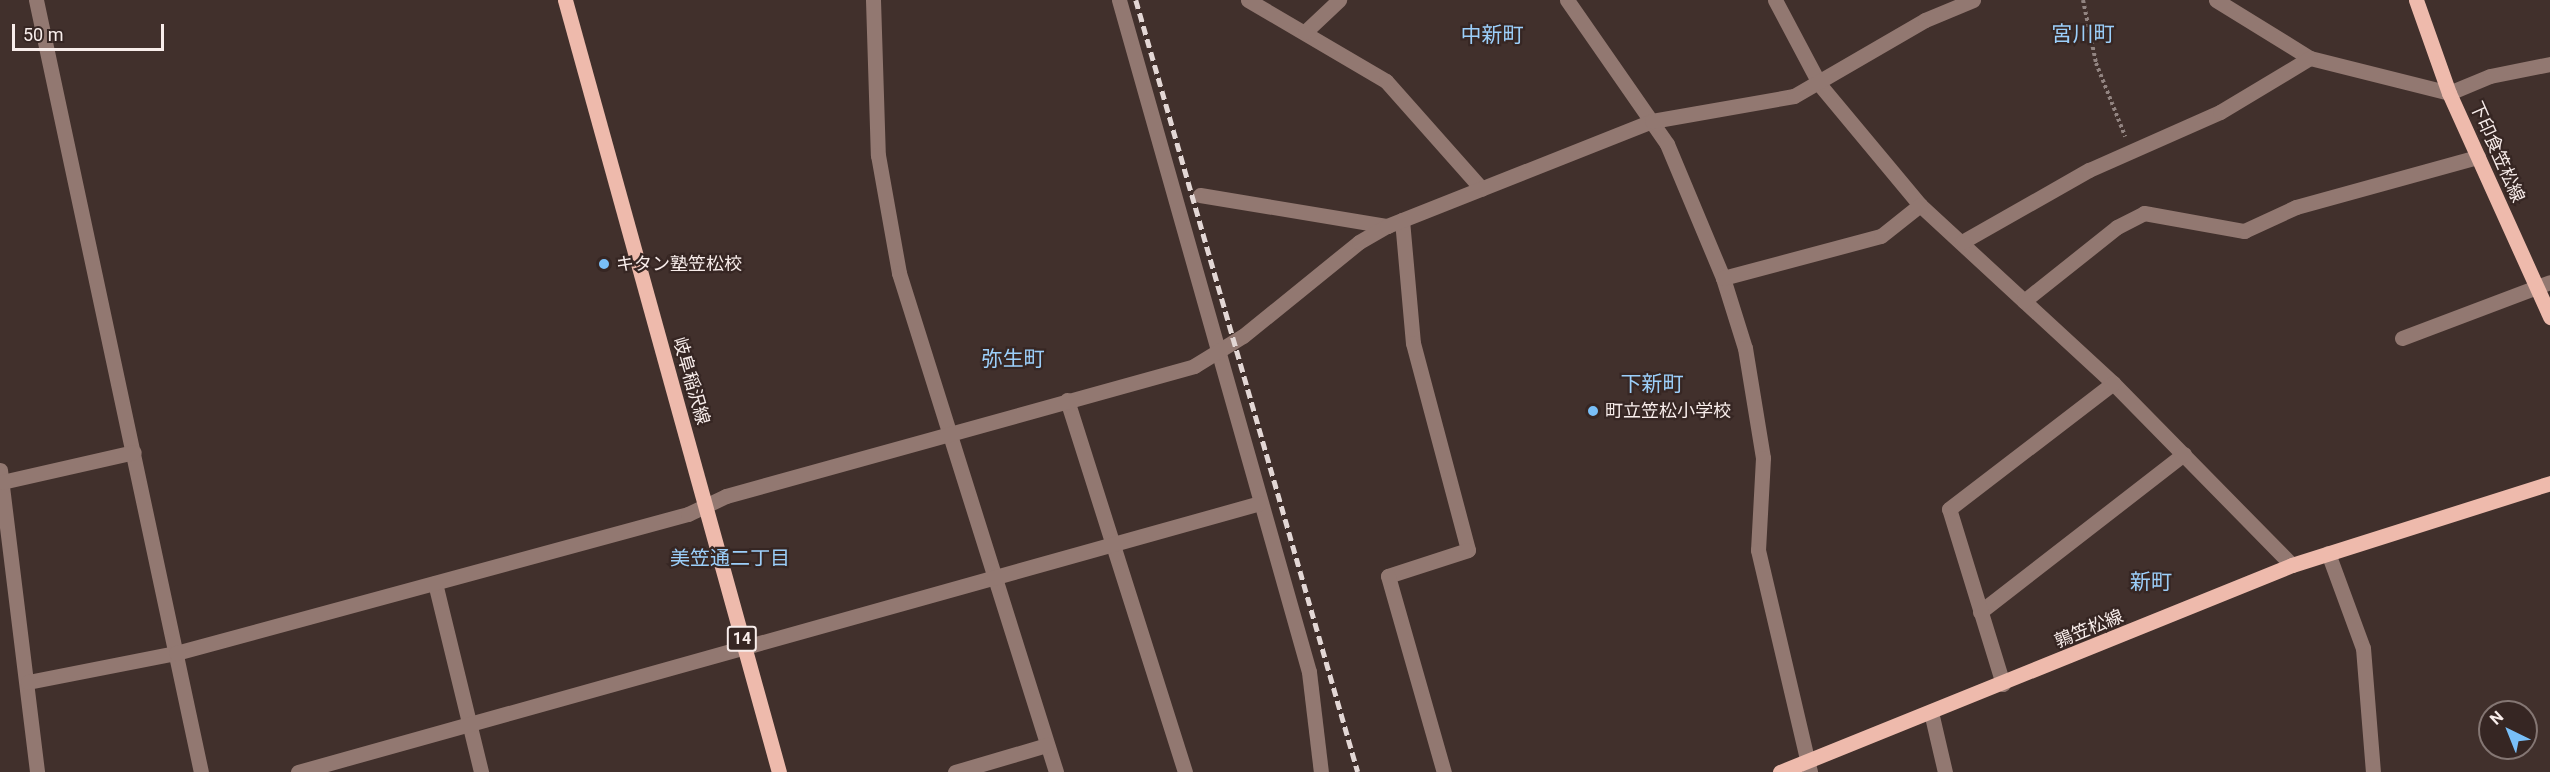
<!DOCTYPE html>
<html>
<head>
<meta charset="utf-8">
<style>
	body { margin:0 }
	#map { position:relative; width:2550px; height:772px; overflow:hidden; background:#41302c; font-family:Roboto,"Noto Sans JP",sans-serif }
	div>[style] { position:absolute }
	.path>* { height:4px; margin-top:-2px; transform-origin:0; background:repeating-linear-gradient(90deg,#928481 0 3px,transparent 0 6px) }
	.minor>* { height:15px; margin:-7.5px; padding:0 7.5px; transform-origin:7.5px; border-radius:7.5px; background:#927871 }
	.major>* { height:15px; margin:-7.5px; padding:0 7.5px; transform-origin:7.5px; border-radius:7.5px; background:#eebaac }
	.rail>* { height:4.5px; margin-top:-2.25px; transform-origin:0; background:repeating-linear-gradient(90deg,#e3d7d5 0 9px,transparent 0 13.5px) }
	.dots>* { width:16px; height:16px; translate:-50% -50%; box-sizing:border-box; border:3px solid #362623; border-radius:50% }
	span { translate:-50% -50%; white-space:nowrap; text-align:center; line-height:1.15; -webkit-text-stroke:4.5px #362623; paint-order:stroke }
	.shield-label span { padding:2px 4px; background:#362623; border:2px solid; border-radius:4px; -webkit-text-stroke-width:0 }
	.shield-label { font-size:16px; color:#f8edeb; font-weight:700 }
	.street-label { font-size:18px; color:#f8edeb }
	.poi-label { font-size:18px; color:#f8edeb }
	.left { translate:0 -50%; text-align:left }
	.neighbourhood-label { font-size:20px; color:#9ccffa }
	.quarter-label { font-size:21px; color:#9ccffa }
	.north { position:absolute; left:2478px; top:700px; width:60px; height:60px; box-sizing:border-box; background:#362623; border:2px solid #847673; border-radius:50%; rotate:317deg; font-size:16px; font-weight:700; line-height:24px; text-align:center; color:#f8edeb }
	.north::after { content:''; display:block; margin:auto; width:21px; height:27px; background:#79bff8; clip-path:polygon(50% 0,100% 100%,50% 72%,0 100%) }
	.scale { position:absolute; left:12px; top:24px; width:152px; height:27px; box-sizing:border-box; border:3px solid #f8edeb; border-top:0; padding-left:8px; font-size:18px; line-height:21px; white-space:nowrap; color:#f8edeb; -webkit-text-stroke:4px #362623; paint-order:stroke }
</style>
</head>
<body>
<div id="map">
	<div class="path">
		<div style="left:2083px;top:0;width:64px;rotate:78.3deg"></div>
		<div style="left:2096px;top:63px;width:79px;rotate:68.3deg"></div>
	</div>
	<div class="minor">
		<div style="left:36px;top:0;width:789px;rotate:77.94deg"></div>
		<div style="left:873px;top:0;width:155px;rotate:88.2deg"></div>
		<div style="left:878px;top:155px;width:120px;rotate:79.9deg"></div>
		<div style="left:899px;top:273px;width:523px;rotate:72.53deg"></div>
		<div style="left:1119px;top:0;width:698px;rotate:74.21deg"></div>
		<div style="left:1309px;top:672px;width:101px;rotate:83.2deg"></div>
		<div style="left:1248px;top:0;width:160px;rotate:30.4deg"></div>
		<div style="left:1386px;top:81px;width:144px;rotate:48.4deg"></div>
		<div style="left:1567px;top:0;width:175px;rotate:55.2deg"></div>
		<div style="left:1667px;top:144px;width:145px;rotate:67.3deg"></div>
		<div style="left:1723px;top:278px;width:73px;rotate:72.6deg"></div>
		<div style="left:1745px;top:348px;width:111px;rotate:80.7deg"></div>
		<div style="left:1763px;top:458px;width:92px;rotate:93.1deg"></div>
		<div style="left:1758px;top:550px;width:228px;rotate:76.8deg"></div>
		<div style="left:1775px;top:0;width:96px;rotate:62.1deg"></div>
		<div style="left:1820px;top:85px;width:156px;rotate:50.2deg"></div>
		<div style="left:1920px;top:205px;width:263px;rotate:42.7deg"></div>
		<div style="left:2113px;top:383px;width:255px;rotate:45.5deg"></div>
		<div style="left:2216px;top:0;width:110px;rotate:31.7deg"></div>
		<div style="left:2310px;top:58px;width:143px;rotate:14.1deg"></div>
		<div style="left:2449px;top:93px;width:44px;rotate:-22.5deg"></div>
		<div style="left:2490px;top:76px;width:61px;rotate:-11.3deg"></div>
		<div style="left:1305px;top:32px;width:47px;rotate:-43.3deg"></div>
		<div style="left:1200px;top:195px;width:190px;rotate:9.4deg"></div>
		<div style="left:1402px;top:220px;width:123px;rotate:84.9deg"></div>
		<div style="left:1413px;top:343px;width:214px;rotate:75.1deg"></div>
		<div style="left:1468px;top:550px;width:84px;rotate:162deg"></div>
		<div style="left:1388px;top:576px;width:204px;rotate:74.1deg"></div>
		<div style="left:1962px;top:242px;width:146px;rotate:-29.6deg"></div>
		<div style="left:2089px;top:170px;width:143px;rotate:-23.9deg"></div>
		<div style="left:2220px;top:112px;width:105px;rotate:-31deg"></div>
		<div style="left:1723px;top:278px;width:163px;rotate:-14.9deg"></div>
		<div style="left:1881px;top:236px;width:50px;rotate:-38.5deg"></div>
		<div style="left:2024px;top:301px;width:119px;rotate:-38.5deg"></div>
		<div style="left:2117px;top:227px;width:30px;rotate:-27deg"></div>
		<div style="left:2144px;top:213px;width:102px;rotate:10.2deg"></div>
		<div style="left:2244px;top:231px;width:57px;rotate:-24.8deg"></div>
		<div style="left:2296px;top:207px;width:189px;rotate:-15.4deg"></div>
		<div style="left:2402px;top:338px;width:158px;rotate:-20.7deg"></div>
		<div style="left:1067px;top:400px;width:390px;rotate:72.4deg"></div>
		<div style="left:0;top:470px;width:304px;rotate:83deg"></div>
		<div style="left:2px;top:482px;width:135px;rotate:-12.8deg"></div>
		<div style="left:2328px;top:553px;width:101px;rotate:69.8deg"></div>
		<div style="left:2363px;top:648px;width:124px;rotate:85.4deg"></div>
		<div style="left:435px;top:583px;width:195px;rotate:76.3deg"></div>
		<div style="left:1980px;top:612px;width:258px;rotate:-37.8deg"></div>
		<div style="left:28px;top:682px;width:151px;rotate:-11.1deg"></div>
		<div style="left:176px;top:653px;width:531px;rotate:-15.19deg"></div>
		<div style="left:688px;top:514px;width:42px;rotate:-25.3deg"></div>
		<div style="left:726px;top:496px;width:486px;rotate:-15.5deg"></div>
		<div style="left:1194px;top:366px;width:57px;rotate:-31.5deg"></div>
		<div style="left:1243px;top:336px;width:149px;rotate:-39deg"></div>
		<div style="left:1359px;top:242px;width:32px;rotate:-30deg"></div>
		<div style="left:1387px;top:226px;width:285px;rotate:-21.6deg"></div>
		<div style="left:1652px;top:121px;width:144px;rotate:-10deg"></div>
		<div style="left:1794px;top:96px;width:151px;rotate:-30.1deg"></div>
		<div style="left:1925px;top:20px;width:52px;rotate:-22.6deg"></div>
		<div style="left:2003px;top:684px;width:183px;rotate:-107.1deg"></div>
		<div style="left:1949px;top:509px;width:207px;rotate:-37.5deg"></div>
		<div style="left:1931px;top:712px;width:62px;rotate:76.9deg"></div>
		<div style="left:298px;top:772px;width:999px;rotate:-15.62deg"></div>
		<div style="left:955px;top:772px;width:96px;rotate:-16.4deg"></div>
	</div>
	<div class="major">
		<div style="left:565px;top:0;width:801px;rotate:74.51deg"></div>
		<div style="left:2416px;top:0;width:99px;rotate:70.5deg"></div>
		<div style="left:2449px;top:93px;width:246px;rotate:65.7deg"></div>
		<div style="left:1780px;top:772px;width:552px;rotate:-22.01deg"></div>
		<div style="left:2292px;top:565px;width:271px;rotate:-17.6deg"></div>
	</div>
	<div class="rail">
		<div style="left:1136px;top:0;width:803px;rotate:73.96deg"></div>
	</div>
	<div class="dots">
		<div style="left:604px;top:264px;background:#79bff8"></div>
		<div style="left:1593px;top:411px;background:#79bff8"></div>
	</div>
	<div class="shield-label">
		<span style="left:742px;top:639px">14</span>
	</div>
	<div class="street-label">
		<span style="left:2497px;top:152px;rotate:66deg">下印食笠松線</span>
		<span style="left:691px;top:381px;rotate:74deg">岐阜稲沢線</span>
		<span style="left:2089px;top:629px;rotate:-22deg">鶉笠松線</span>
	</div>
	<div class="poi-label">
		<span class="left" style="left:616px;top:264px">キタン塾笠松校</span>
		<span class="left" style="left:1605px;top:411px">町立笠松小学校</span>
	</div>
	<div class="neighbourhood-label">
		<span style="left:730px;top:558px">美笠通二丁目</span>
	</div>
	<div class="quarter-label">
		<span style="left:2083px;top:34px">宮川町</span>
		<span style="left:1492px;top:35px">中新町</span>
		<span style="left:1013px;top:359px">弥生町</span>
		<span style="left:1652px;top:384px">下新町</span>
		<span style="left:2151px;top:582px">新町</span>
	</div>
	<div class="north">N</div>
	<div class="scale">50 m</div>
</div>
</body>
</html>
